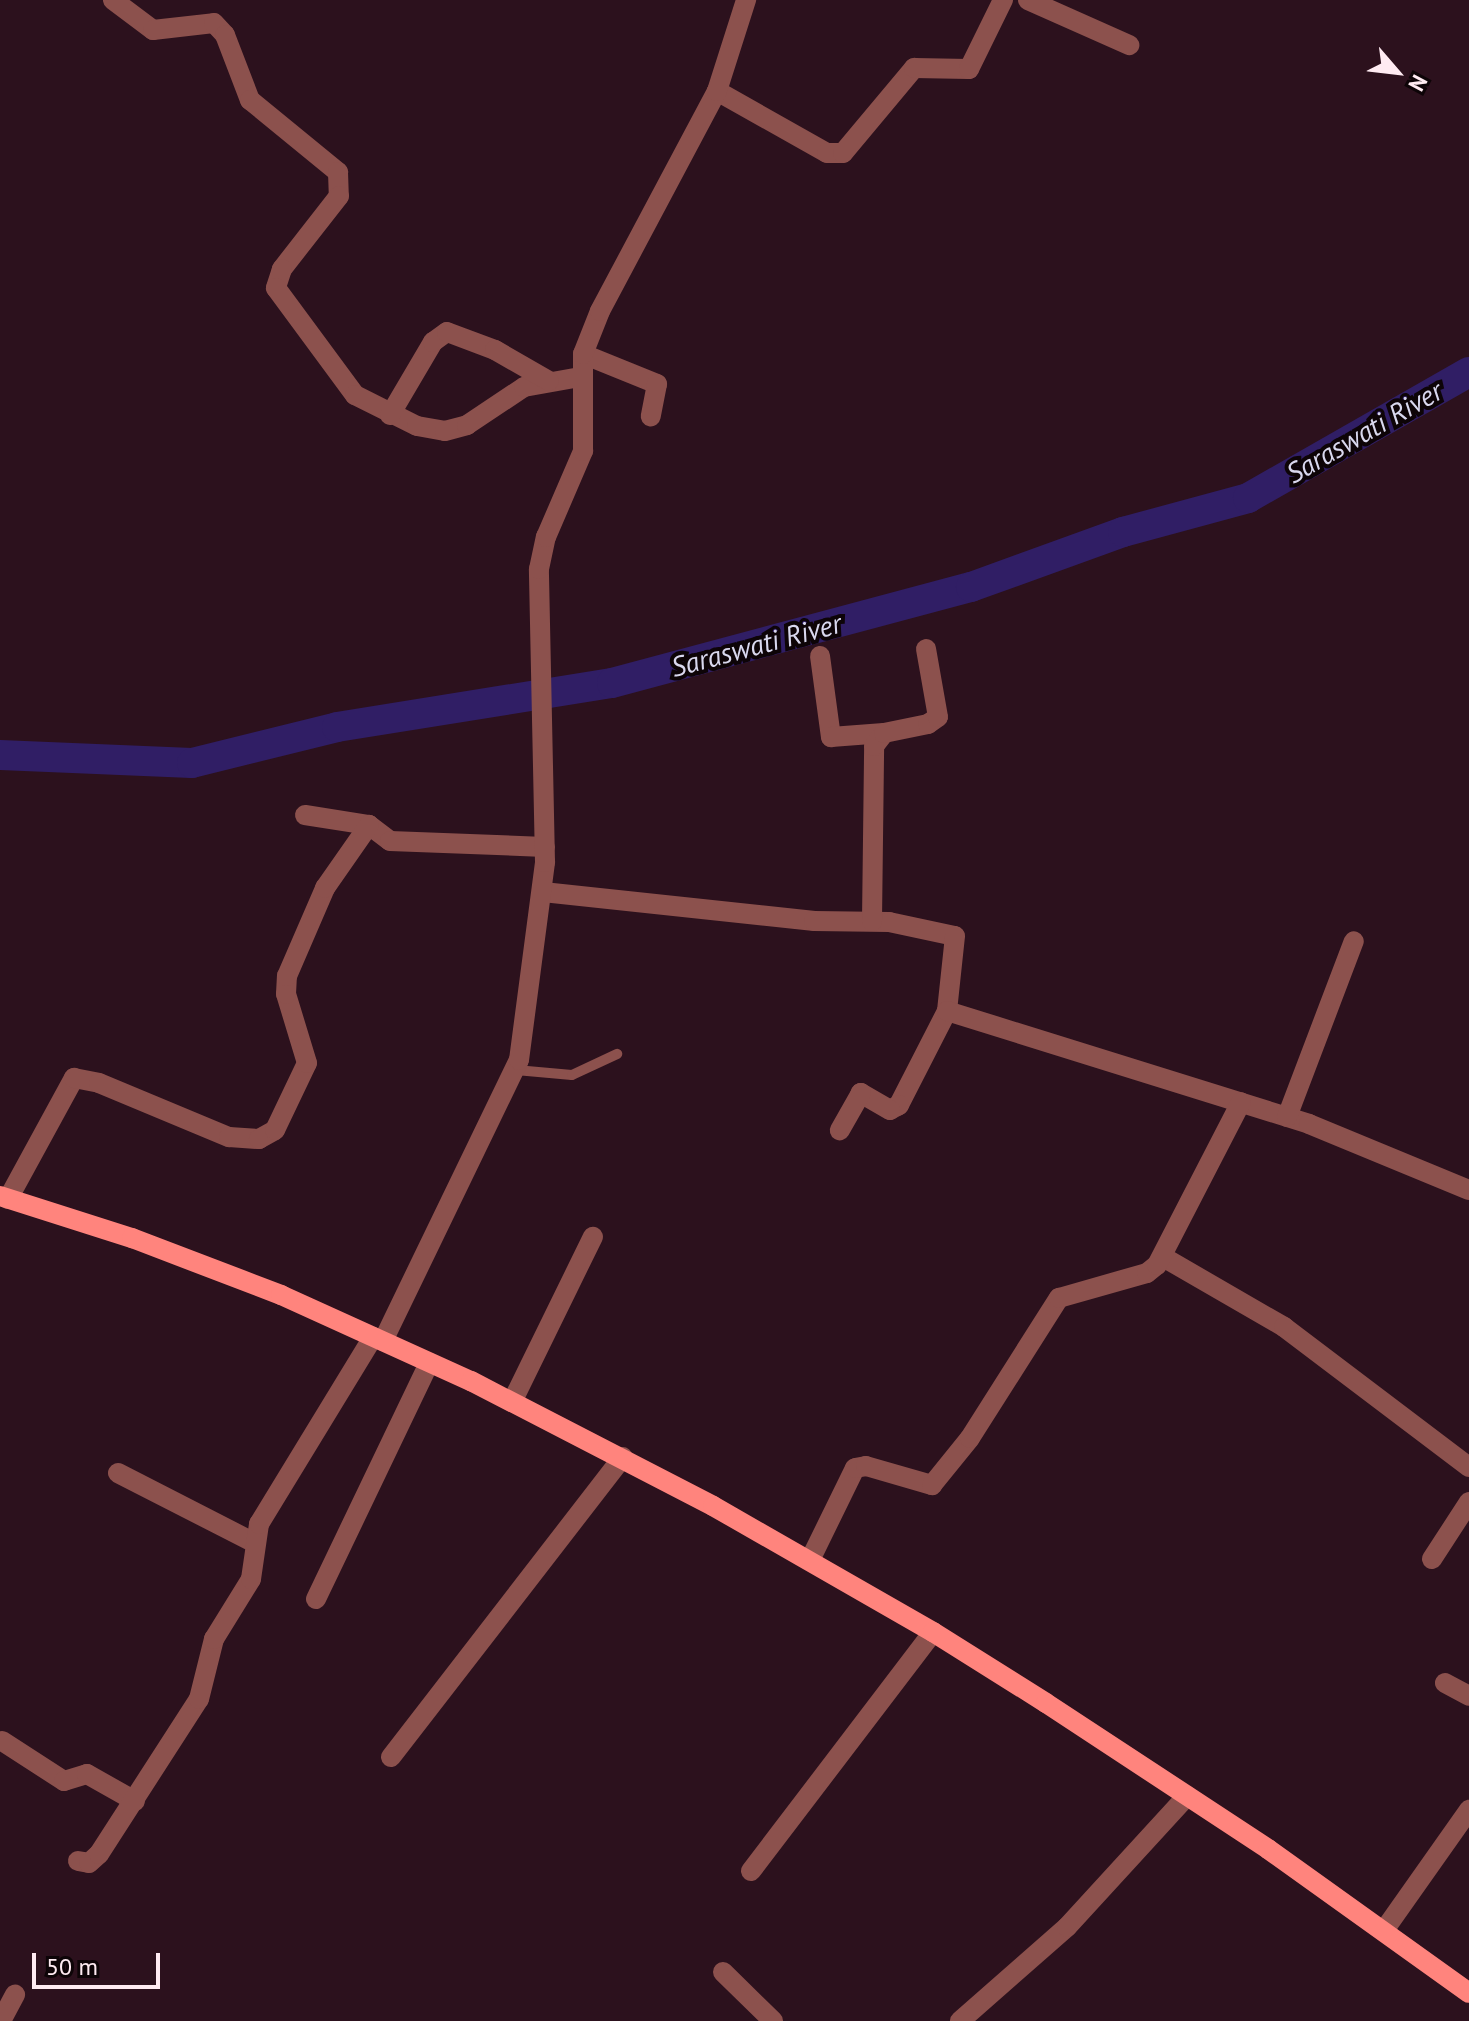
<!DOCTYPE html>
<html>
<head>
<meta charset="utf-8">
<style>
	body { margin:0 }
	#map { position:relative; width:1469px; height:2021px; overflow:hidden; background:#2c111d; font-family:"PT Sans",sans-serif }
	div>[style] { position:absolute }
	.river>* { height:30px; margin:-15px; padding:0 15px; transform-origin:15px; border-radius:15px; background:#301e65 }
	.lane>* { height:10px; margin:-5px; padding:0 5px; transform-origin:5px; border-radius:5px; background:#8c514d }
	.street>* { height:20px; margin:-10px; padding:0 10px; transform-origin:10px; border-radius:10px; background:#8c514d }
	.primary>* { height:20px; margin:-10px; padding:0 10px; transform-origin:10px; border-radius:10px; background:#ff847d }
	span { translate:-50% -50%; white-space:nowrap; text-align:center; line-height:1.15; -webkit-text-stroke:8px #0d0407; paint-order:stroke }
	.water-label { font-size:28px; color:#d9d8ee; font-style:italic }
	.north { position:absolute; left:1357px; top:32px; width:80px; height:80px; -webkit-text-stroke:6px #0d0407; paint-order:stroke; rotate:118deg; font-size:22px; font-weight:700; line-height:32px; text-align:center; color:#ffebf2 }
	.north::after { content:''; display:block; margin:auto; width:28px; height:36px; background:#ffebf2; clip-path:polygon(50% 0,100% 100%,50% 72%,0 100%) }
	.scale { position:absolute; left:32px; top:1953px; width:128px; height:36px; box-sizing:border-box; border:4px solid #ffebf2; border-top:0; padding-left:10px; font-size:24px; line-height:28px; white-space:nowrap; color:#ffebf2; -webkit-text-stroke:6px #0d0407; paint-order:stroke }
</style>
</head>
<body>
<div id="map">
	<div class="river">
		<div style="left:0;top:755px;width:192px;rotate:2.4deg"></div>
		<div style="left:192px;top:763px;width:149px;rotate:-13.9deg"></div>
		<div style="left:337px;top:727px;width:278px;rotate:-9.1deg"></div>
		<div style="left:612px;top:683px;width:372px;rotate:-15deg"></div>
		<div style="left:971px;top:587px;width:162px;rotate:-19.9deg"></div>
		<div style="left:1123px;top:532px;width:130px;rotate:-15.2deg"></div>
		<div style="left:1248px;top:498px;width:254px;rotate:-29.7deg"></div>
	</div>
	<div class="lane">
		<div style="left:516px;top:1070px;width:56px;rotate:5.1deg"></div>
		<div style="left:572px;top:1075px;width:50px;rotate:-25deg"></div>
	</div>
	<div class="street">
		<div style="left:113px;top:0;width:50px;rotate:36.9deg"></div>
		<div style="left:153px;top:30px;width:61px;rotate:-6.5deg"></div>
		<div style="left:214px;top:23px;width:16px;rotate:47deg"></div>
		<div style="left:225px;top:35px;width:70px;rotate:69deg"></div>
		<div style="left:250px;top:100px;width:114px;rotate:39.3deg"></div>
		<div style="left:338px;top:172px;width:24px;rotate:88deg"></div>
		<div style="left:339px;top:196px;width:93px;rotate:128deg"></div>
		<div style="left:282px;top:269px;width:20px;rotate:108deg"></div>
		<div style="left:276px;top:288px;width:133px;rotate:53.6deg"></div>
		<div style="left:355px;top:395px;width:69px;rotate:26.6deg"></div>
		<div style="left:417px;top:426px;width:28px;rotate:10deg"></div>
		<div style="left:445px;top:431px;width:23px;rotate:-15deg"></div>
		<div style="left:467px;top:425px;width:69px;rotate:-33.7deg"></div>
		<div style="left:524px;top:387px;width:57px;rotate:-10.1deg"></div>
		<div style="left:1028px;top:0;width:111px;rotate:24deg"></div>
		<div style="left:717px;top:91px;width:126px;rotate:29.4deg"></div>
		<div style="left:827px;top:153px;width:16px"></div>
		<div style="left:843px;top:153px;width:111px;rotate:-50.1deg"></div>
		<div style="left:914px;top:68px;width:55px;rotate:1deg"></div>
		<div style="left:969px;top:69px;width:77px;rotate:-63.8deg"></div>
		<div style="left:583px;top:354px;width:80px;rotate:22.1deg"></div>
		<div style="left:657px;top:384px;width:33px;rotate:101deg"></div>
		<div style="left:390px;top:415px;width:85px;rotate:-59.5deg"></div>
		<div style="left:433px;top:342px;width:17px;rotate:-36deg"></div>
		<div style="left:447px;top:332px;width:51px;rotate:20.6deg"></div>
		<div style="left:495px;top:350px;width:62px;rotate:29.9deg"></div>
		<div style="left:820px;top:656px;width:82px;rotate:82.3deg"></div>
		<div style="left:831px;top:737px;width:53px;rotate:-4.3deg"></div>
		<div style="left:305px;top:815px;width:65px;rotate:8.9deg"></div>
		<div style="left:369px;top:825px;width:26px;rotate:37deg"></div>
		<div style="left:390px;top:841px;width:155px;rotate:2.2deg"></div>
		<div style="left:543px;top:892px;width:273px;rotate:6.1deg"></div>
		<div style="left:814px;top:921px;width:75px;rotate:0.8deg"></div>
		<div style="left:889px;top:922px;width:67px;rotate:12deg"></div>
		<div style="left:955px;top:936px;width:75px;rotate:96.1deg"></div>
		<div style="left:947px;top:1011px;width:106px;rotate:117.1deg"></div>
		<div style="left:899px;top:1105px;width:10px;rotate:151deg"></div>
		<div style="left:890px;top:1110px;width:34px;rotate:-150deg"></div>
		<div style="left:861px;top:1093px;width:43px;rotate:119.6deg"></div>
		<div style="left:872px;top:921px;width:175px;rotate:-89.3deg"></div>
		<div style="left:874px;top:746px;width:16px;rotate:-52deg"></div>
		<div style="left:884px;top:733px;width:45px;rotate:-11.6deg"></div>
		<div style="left:928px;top:724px;width:12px;rotate:-35deg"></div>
		<div style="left:938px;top:717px;width:69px;rotate:-100deg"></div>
		<div style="left:947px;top:1011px;width:379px;rotate:17.3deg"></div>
		<div style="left:1309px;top:1124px;width:173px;rotate:22.4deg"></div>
		<div style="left:1287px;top:1117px;width:188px;rotate:-69.2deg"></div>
		<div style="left:8px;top:1199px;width:138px;rotate:-61.4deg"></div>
		<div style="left:74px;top:1078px;width:25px;rotate:11deg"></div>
		<div style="left:99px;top:1083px;width:141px;rotate:22.6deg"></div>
		<div style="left:229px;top:1137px;width:30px;rotate:4deg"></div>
		<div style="left:259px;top:1139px;width:18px;rotate:-29deg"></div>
		<div style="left:275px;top:1130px;width:74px;rotate:-64.5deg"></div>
		<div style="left:307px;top:1063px;width:72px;rotate:-106.9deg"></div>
		<div style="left:286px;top:994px;width:18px;rotate:-87deg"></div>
		<div style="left:287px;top:976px;width:96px;rotate:-66.6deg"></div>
		<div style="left:325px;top:888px;width:77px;rotate:-55.1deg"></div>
		<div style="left:1163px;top:1257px;width:140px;rotate:30deg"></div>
		<div style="left:1284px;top:1327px;width:232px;rotate:37.1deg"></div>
		<div style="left:383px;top:1341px;width:312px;rotate:-64.2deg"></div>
		<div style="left:519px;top:1060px;width:200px;rotate:-82.5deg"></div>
		<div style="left:545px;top:862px;width:293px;rotate:-91.2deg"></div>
		<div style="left:539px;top:569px;width:33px;rotate:-78deg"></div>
		<div style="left:546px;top:537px;width:94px;rotate:-66.7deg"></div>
		<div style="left:583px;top:451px;width:97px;rotate:-90deg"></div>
		<div style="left:583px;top:354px;width:46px;rotate:-68.4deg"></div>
		<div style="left:600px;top:311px;width:249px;rotate:-62deg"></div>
		<div style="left:717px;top:91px;width:96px;rotate:-72.3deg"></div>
		<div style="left:512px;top:1402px;width:184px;rotate:-63.9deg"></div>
		<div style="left:118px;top:1473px;width:154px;rotate:27.1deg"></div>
		<div style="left:1432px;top:1559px;width:68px;rotate:-57deg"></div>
		<div style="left:810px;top:1560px;width:102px;rotate:-63.9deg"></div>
		<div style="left:855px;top:1468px;width:11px;rotate:-10deg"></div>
		<div style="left:866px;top:1466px;width:69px;rotate:16.1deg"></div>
		<div style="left:932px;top:1485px;width:60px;rotate:-51deg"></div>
		<div style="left:970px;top:1438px;width:166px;rotate:-57.6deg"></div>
		<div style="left:1059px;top:1298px;width:91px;rotate:-15.9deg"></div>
		<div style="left:1147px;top:1273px;width:13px;rotate:-39deg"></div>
		<div style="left:1157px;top:1265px;width:183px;rotate:-62.7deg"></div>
		<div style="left:316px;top:1599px;width:262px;rotate:-64.4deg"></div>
		<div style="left:1445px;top:1683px;width:27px;rotate:28deg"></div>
		<div style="left:2px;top:1741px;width:74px;rotate:32.8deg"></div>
		<div style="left:64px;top:1781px;width:24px;rotate:-17deg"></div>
		<div style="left:87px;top:1774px;width:55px;rotate:29.4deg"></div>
		<div style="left:391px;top:1757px;width:379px;rotate:-52.3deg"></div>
		<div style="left:78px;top:1861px;width:11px;rotate:10deg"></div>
		<div style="left:89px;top:1863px;width:13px;rotate:-42deg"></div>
		<div style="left:99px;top:1854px;width:184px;rotate:-57.2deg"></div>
		<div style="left:199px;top:1699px;width:62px;rotate:-76deg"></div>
		<div style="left:214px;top:1639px;width:70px;rotate:-58.3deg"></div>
		<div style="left:251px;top:1579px;width:56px;rotate:-81.7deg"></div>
		<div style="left:259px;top:1524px;width:219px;rotate:-58.6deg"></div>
		<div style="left:751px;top:1871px;width:300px;rotate:-52.7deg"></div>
		<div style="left:1385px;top:1929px;width:146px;rotate:-54.8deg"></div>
		<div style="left:723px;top:1972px;width:70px;rotate:44.4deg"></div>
		<div style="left:1px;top:2021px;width:30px;rotate:-62deg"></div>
		<div style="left:960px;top:2021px;width:142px;rotate:-41.3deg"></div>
		<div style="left:1067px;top:1927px;width:178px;rotate:-47.5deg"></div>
	</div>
	<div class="primary">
		<div style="left:0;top:1196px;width:139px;rotate:17.7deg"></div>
		<div style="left:132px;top:1238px;width:160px;rotate:20.9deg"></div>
		<div style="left:281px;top:1295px;width:209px;rotate:24.4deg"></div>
		<div style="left:471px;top:1381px;width:272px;rotate:27.3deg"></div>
		<div style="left:713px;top:1506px;width:254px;rotate:29.8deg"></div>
		<div style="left:933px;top:1632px;width:133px;rotate:32.1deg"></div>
		<div style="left:1046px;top:1703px;width:266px;rotate:33.3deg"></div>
		<div style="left:1268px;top:1849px;width:247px;rotate:35.6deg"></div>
	</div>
	<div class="water-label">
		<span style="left:1364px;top:432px;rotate:-30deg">Saraswati River</span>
		<span style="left:756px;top:645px;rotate:-15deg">Saraswati River</span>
	</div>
	<div class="north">N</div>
	<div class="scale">50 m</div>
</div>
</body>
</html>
